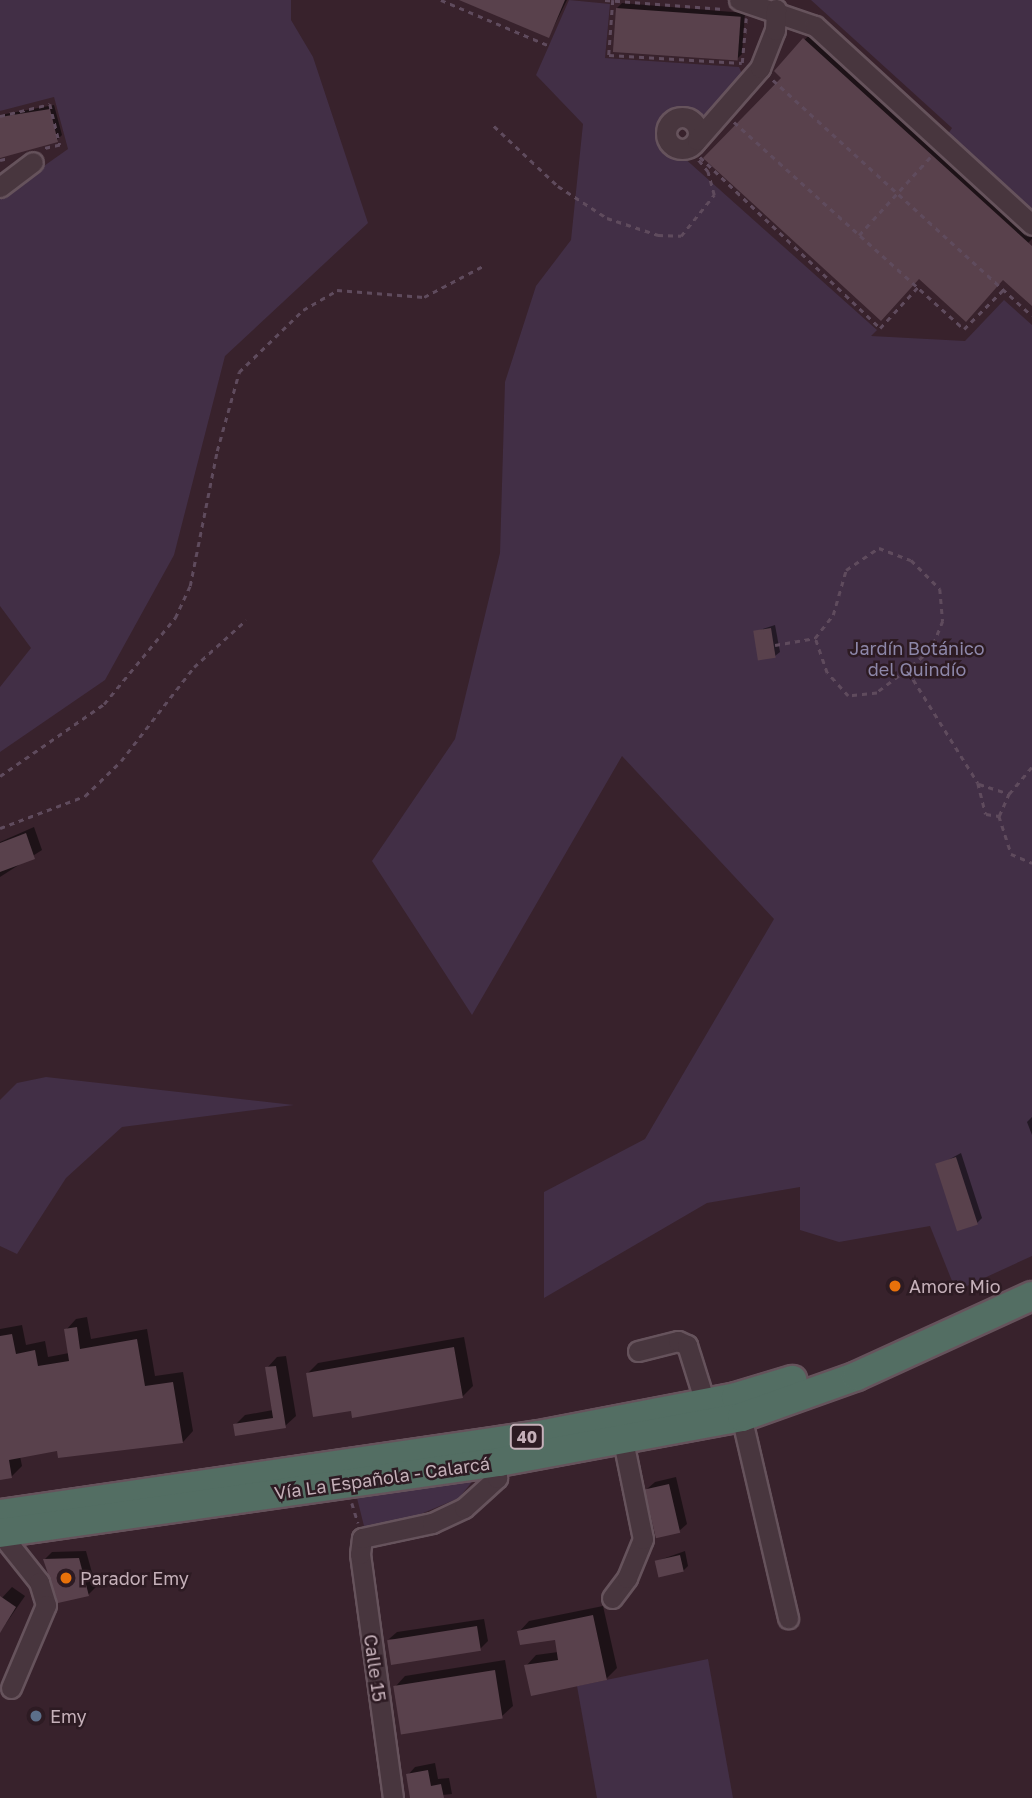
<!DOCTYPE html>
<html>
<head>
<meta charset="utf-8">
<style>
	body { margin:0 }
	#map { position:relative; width:1032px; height:1798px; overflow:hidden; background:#38222c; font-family:"Golos Text",sans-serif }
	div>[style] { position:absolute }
	.green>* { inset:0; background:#422f46 }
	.shadow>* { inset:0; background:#0007; transform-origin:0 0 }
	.building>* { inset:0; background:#59414c; transform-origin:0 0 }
	.path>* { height:2.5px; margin-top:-1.25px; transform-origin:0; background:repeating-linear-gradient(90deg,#5f4b5d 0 5px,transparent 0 10px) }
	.roads { filter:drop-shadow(2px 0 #66535c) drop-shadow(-2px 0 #66535c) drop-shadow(0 2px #66535c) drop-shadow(0 -2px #66535c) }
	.minor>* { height:19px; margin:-9.5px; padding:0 9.5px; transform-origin:9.5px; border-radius:9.5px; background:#48363e }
	.minor>.ring { margin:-9.5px; padding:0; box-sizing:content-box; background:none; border:19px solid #48363e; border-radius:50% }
	.highway>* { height:28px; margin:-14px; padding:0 14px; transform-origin:14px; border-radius:14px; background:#536e63 }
	.dots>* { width:19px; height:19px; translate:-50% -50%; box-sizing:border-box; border:4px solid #2d1b23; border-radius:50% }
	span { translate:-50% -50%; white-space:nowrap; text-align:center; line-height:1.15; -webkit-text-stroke:5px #2d1b23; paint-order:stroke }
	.shield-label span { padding:2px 5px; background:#2d1b23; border:2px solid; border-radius:5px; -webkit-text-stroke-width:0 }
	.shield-label { font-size:16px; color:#c5b0b9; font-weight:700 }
	.park-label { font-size:18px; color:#8d87a9 }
	.poi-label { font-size:18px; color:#c5b0b9 }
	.left { translate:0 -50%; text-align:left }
	.street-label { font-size:18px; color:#c5b0b9 }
</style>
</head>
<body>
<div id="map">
	<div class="green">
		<div style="clip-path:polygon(0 0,291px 0,291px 20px,313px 57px,368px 223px,225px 356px,174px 555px,105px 680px,0 752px,0 687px,31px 648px,0 606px,0 197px,68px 149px,54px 97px,0 111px)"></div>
		<div style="clip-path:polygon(569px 0,610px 4px,605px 58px,739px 67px,743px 76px,703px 120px,681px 111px,663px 120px,658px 132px,660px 144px,669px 155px,682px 156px,877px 330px,871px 336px,965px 341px,1004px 300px,1032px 325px,1032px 1256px,956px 1291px,930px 1226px,839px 1242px,800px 1230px,800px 1187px,707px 1203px,544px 1298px,544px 1192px,645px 1139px,774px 919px,622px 756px,472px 1015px,372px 861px,455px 739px,500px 553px,505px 382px,536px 286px,571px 240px,583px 124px,536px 75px)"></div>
		<div style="clip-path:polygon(811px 0,1032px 0,1032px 216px,946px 137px,952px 128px)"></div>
		<div style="clip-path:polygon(46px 1077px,294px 1105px,122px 1127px,66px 1178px,17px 1254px,0 1246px,0 1100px,17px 1083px)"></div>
		<div style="clip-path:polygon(475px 1478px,459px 1498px,416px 1516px,365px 1530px,356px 1494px)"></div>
		<div style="clip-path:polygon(708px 1659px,733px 1798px,597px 1798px,577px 1686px)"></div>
	</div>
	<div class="shadow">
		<div style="clip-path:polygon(463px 0,567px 0,549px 36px)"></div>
		<div style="clip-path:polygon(622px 3px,745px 13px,742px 54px,737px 59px,617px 8px)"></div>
		<div style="left:809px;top:35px;width:302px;height:49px;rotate:42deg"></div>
		<div style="clip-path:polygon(54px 105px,62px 135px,57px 140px,0 156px,0 115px)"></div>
		<div style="clip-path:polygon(775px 625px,780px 652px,775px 656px,754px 632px)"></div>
		<div style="clip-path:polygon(34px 827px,42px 850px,0 877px,0 842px)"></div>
		<div style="clip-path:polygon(1032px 1117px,1032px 1135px,1027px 1122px)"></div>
		<div style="clip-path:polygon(961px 1153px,982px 1218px,977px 1223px,937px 1166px)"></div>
		<div style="clip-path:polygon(87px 1317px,91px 1339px,147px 1329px,155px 1376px,183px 1372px,193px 1431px,183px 1442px,58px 1449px,20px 1456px,22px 1466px,11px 1477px,0 1479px,0 1329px,22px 1325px,26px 1345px,45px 1341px,48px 1357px,69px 1353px,66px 1330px,76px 1319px)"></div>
		<div style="clip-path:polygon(464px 1337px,473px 1386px,462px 1397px,352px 1409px,307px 1374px,318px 1363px)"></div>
		<div style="clip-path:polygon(286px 1356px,296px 1416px,285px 1426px,235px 1425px,245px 1415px,273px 1410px,267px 1368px,277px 1357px)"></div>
		<div style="clip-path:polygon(676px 1477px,687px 1524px,679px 1531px,647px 1489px,655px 1482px)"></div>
		<div style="clip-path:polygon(86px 1551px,96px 1587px,88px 1595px,45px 1559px,52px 1552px)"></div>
		<div style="clip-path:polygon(685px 1551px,688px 1566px,683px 1571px,657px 1561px)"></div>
		<div style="clip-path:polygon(12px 1587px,25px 1596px,0 1632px,0 1600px)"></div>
		<div style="clip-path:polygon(603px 1606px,617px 1668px,606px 1679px,526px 1666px,536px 1655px,558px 1652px,556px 1638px,519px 1632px,529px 1621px)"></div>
		<div style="clip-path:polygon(484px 1619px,488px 1641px,480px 1649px,389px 1639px,397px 1632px)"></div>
		<div style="clip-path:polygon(505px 1660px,513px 1706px,502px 1716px,395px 1687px,405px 1676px)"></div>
		<div style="clip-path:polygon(435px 1763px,438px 1779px,449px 1778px,452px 1794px,415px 1798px,408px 1775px,415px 1767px)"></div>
	</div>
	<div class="building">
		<div style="clip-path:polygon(459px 0,565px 0,549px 38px)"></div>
		<div style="left:616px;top:8px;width:125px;height:44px;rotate:4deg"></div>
		<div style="clip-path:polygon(803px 38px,1032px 246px,1032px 306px,1003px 280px,966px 322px,919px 279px,881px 321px,703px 158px,781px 78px,774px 71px)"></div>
		<div style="clip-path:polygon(50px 109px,58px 142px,0 158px,0 117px)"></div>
		<div style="left:771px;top:628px;width:30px;height:18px;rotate:81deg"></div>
		<div style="clip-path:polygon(26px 833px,35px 859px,0 872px,0 843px)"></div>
		<div style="left:956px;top:1157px;width:71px;height:22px;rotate:72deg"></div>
		<div style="clip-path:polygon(77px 1327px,80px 1349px,137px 1339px,145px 1386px,173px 1382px,183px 1443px,58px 1458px,57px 1451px,9px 1460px,12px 1478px,0 1480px,0 1336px,12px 1334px,16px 1354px,35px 1350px,38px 1366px,69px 1361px,64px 1329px)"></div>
		<div style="clip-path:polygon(454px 1347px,463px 1398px,352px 1418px,351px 1411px,313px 1417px,306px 1373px)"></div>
		<div style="clip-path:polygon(276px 1366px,286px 1428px,235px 1436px,233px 1424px,273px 1418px,265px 1367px)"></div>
		<div style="left:669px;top:1484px;width:50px;height:25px;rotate:77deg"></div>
		<div style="left:680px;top:1555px;width:17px;height:26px;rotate:77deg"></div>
		<div style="clip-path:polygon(79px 1558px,89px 1596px,58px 1603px,43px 1559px)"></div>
		<div style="clip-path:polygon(0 1596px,16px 1607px,0 1633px)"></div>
		<div style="clip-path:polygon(593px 1615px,607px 1680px,531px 1696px,524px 1665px,558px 1660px,555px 1640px,520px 1645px,517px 1631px)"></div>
		<div style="left:477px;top:1626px;width:25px;height:91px;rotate:81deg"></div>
		<div style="left:495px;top:1670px;width:49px;height:103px;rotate:81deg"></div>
		<div style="clip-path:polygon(428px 1770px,431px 1786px,441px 1784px,444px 1798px,410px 1798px,406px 1774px)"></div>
	</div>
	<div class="path">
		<div style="left:441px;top:0;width:118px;rotate:22.9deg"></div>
		<div style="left:605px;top:0;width:119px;rotate:4.3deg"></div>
		<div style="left:613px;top:0;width:55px;rotate:94.2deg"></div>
		<div style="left:609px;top:55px;width:133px;rotate:3.4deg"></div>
		<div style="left:742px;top:63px;width:45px;rotate:-84.9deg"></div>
		<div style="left:773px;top:80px;width:350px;rotate:42.3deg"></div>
		<div style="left:0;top:116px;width:51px;rotate:-13.5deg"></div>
		<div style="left:50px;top:104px;width:42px;rotate:76.3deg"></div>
		<div style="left:60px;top:145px;width:18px;rotate:167deg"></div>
		<div style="left:734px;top:122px;width:309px;rotate:42deg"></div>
		<div style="left:964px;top:329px;width:57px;rotate:-45deg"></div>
		<div style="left:494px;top:126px;width:88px;rotate:43.2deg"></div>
		<div style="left:558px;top:186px;width:59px;rotate:33.1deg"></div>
		<div style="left:607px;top:218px;width:54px;rotate:18.4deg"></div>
		<div style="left:658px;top:235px;width:23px;rotate:2deg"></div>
		<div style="left:681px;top:236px;width:53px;rotate:-51.2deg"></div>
		<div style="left:714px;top:195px;width:24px;rotate:-105deg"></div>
		<div style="left:708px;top:172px;width:21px;rotate:-129deg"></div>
		<div style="left:700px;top:157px;width:248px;rotate:43.5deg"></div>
		<div style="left:880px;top:328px;width:56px;rotate:-47.2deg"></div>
		<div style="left:0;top:160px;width:9px;rotate:-13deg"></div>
		<div style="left:859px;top:235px;width:110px;rotate:-47.6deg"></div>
		<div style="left:879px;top:548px;width:34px;rotate:21deg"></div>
		<div style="left:911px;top:560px;width:41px;rotate:45deg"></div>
		<div style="left:940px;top:589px;width:32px;rotate:85deg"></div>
		<div style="left:943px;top:621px;width:31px;rotate:112deg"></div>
		<div style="left:931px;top:650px;width:31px;rotate:140deg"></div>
		<div style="left:907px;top:670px;width:38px;rotate:143deg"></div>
		<div style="left:877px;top:693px;width:29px;rotate:174deg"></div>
		<div style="left:848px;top:696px;width:31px;rotate:-132deg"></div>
		<div style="left:827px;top:673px;width:37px;rotate:-109deg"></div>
		<div style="left:815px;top:638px;width:29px;rotate:-52deg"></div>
		<div style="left:833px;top:615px;width:47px;rotate:-73.9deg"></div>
		<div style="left:846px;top:570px;width:40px;rotate:-34deg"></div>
		<div style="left:775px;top:645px;width:41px;rotate:-9.9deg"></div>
		<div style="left:908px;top:671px;width:132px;rotate:58deg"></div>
		<div style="left:978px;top:783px;width:32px;rotate:76deg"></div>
		<div style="left:986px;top:814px;width:13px;rotate:9deg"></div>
		<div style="left:999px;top:816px;width:24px;rotate:-66deg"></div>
		<div style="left:1009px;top:794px;width:35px;rotate:-50deg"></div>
		<div style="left:0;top:776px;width:126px;rotate:-34.7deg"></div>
		<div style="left:104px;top:704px;width:112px;rotate:-50.5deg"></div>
		<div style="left:175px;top:618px;width:35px;rotate:-65deg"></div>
		<div style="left:190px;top:586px;width:138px;rotate:-78.7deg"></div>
		<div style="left:217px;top:451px;width:82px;rotate:-74.4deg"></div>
		<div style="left:239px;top:372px;width:89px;rotate:-44.1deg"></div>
		<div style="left:303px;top:310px;width:39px;rotate:-30deg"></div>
		<div style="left:337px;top:290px;width:87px;rotate:4.6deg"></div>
		<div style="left:424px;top:297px;width:69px;rotate:-27.7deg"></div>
		<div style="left:979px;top:784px;width:32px;rotate:18deg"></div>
		<div style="left:999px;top:816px;width:40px;rotate:72deg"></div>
		<div style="left:1011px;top:854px;width:23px;rotate:23deg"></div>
		<div style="left:0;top:828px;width:91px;rotate:-20.6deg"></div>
		<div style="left:85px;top:796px;width:50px;rotate:-44.2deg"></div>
		<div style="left:121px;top:761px;width:119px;rotate:-52.2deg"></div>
		<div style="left:194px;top:667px;width:70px;rotate:-42.1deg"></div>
		<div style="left:352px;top:1503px;width:21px;rotate:73deg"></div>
	</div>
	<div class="roads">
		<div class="minor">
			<div style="left:739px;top:0;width:80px;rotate:18.9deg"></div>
			<div style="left:815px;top:26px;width:294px;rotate:42.5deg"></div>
			<div class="ring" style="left:666px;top:117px;width:13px;height:13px"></div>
			<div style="left:697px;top:140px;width:96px;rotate:-48.8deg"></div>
			<div style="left:760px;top:68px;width:41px;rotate:-68.5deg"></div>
			<div style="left:775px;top:30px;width:21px;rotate:-87deg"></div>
			<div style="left:0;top:187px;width:41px;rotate:-37.1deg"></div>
			<div style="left:638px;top:1351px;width:41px;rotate:-14deg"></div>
			<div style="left:678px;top:1341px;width:10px;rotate:24deg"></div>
			<div style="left:687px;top:1345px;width:73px;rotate:72.6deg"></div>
			<div style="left:739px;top:1407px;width:217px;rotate:76.9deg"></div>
			<div style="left:4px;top:1520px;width:23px;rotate:80deg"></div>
			<div style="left:8px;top:1543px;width:50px;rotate:51.5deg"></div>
			<div style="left:39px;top:1582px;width:24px;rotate:73deg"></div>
			<div style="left:46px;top:1605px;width:90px;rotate:112.9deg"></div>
			<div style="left:612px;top:1598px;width:25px;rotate:-53deg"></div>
			<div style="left:627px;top:1578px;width:42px;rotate:-67.7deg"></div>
			<div style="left:643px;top:1539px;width:100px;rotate:-101.5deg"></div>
			<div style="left:393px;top:1798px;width:246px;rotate:-97.7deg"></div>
			<div style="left:360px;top:1554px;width:16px;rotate:-83deg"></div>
			<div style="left:362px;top:1538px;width:72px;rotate:-12.1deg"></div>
			<div style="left:432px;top:1523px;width:35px;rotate:-25deg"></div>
			<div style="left:464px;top:1508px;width:45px;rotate:-42.3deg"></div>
			<div style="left:497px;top:1478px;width:26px;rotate:-90deg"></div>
		</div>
		<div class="highway">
			<div style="left:0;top:1514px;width:545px;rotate:-8.34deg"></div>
			<div style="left:539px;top:1435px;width:201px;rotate:-10.9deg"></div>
			<div style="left:736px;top:1397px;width:59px;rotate:-16.9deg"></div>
			<div style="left:0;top:1533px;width:504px;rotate:-8.1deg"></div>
			<div style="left:499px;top:1462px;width:247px;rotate:-10.5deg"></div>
			<div style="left:742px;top:1417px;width:122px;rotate:-19.6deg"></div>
			<div style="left:857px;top:1376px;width:192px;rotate:-24.6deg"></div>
		</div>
	</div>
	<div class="dots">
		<div style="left:895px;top:1286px;background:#e8710a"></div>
		<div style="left:66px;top:1578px;background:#e8710a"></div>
		<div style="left:36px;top:1716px;background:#5c6f8a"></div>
	</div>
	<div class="shield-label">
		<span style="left:527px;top:1437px">40</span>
	</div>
	<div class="park-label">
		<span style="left:917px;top:659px">Jardín Botánico<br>del Quindío</span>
	</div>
	<div class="poi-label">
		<span class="left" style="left:909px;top:1286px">Amore Mio</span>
		<span class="left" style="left:80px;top:1578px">Parador Emy</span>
		<span class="left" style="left:50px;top:1716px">Emy</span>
	</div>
	<div class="street-label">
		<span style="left:382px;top:1478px;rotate:-8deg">Vía La Española - Calarcá</span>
		<span style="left:375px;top:1668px;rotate:82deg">Calle 15</span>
	</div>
</div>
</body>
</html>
